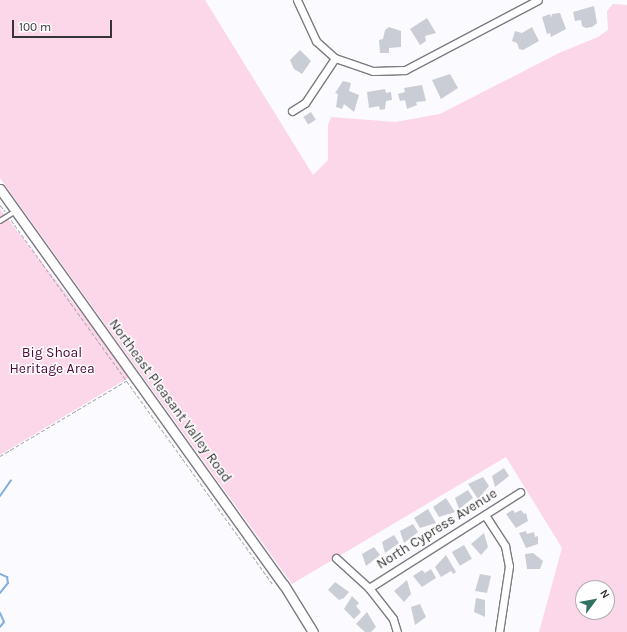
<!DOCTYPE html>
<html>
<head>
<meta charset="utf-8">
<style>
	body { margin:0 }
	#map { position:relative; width:627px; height:632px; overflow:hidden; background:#fbfafe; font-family:Karla,sans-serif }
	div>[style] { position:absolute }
	.green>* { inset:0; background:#fcd6e9 }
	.stream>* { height:2px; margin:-1px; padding:0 1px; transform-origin:1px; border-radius:1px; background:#81afde }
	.building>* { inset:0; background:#cacdd6; transform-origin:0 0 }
	.path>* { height:1px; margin-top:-0.5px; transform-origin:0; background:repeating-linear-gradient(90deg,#acabaf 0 4px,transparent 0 6px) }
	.roads { filter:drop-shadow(1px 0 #7d7b83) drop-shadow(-1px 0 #7d7b83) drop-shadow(0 1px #7d7b83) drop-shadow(0 -1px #7d7b83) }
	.service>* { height:3.5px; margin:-1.75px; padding:0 1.75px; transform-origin:1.75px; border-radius:1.75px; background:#fff }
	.minor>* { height:7px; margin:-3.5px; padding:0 3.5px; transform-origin:3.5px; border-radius:3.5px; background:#fff }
	.tertiary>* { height:9px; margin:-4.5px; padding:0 4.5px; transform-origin:4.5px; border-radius:4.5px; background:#fff }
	span { translate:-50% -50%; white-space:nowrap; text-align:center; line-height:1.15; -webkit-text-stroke:3px #fff; paint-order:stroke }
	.park-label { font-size:14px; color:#510839 }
	.street-label { font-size:14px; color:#353437 }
	.north { position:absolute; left:575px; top:580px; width:40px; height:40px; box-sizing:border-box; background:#fff; border:1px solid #aeaeaf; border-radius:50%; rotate:58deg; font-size:11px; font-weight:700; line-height:16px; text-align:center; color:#353437 }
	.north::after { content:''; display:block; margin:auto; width:14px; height:18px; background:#307364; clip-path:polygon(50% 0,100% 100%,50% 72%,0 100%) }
	.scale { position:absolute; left:12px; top:20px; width:100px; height:18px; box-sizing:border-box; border:2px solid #353437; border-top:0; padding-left:5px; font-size:12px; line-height:14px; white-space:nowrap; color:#353437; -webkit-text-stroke:3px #fff; paint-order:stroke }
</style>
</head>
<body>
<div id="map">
	<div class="green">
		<div style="clip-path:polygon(evenodd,0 0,205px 0,313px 175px,328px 160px,328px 125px,331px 117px,395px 122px,440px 114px,559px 53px,598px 37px,608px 30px,607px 11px,613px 4px,627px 5px,627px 632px,539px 632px,562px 548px,506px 457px,292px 584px,0 178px,0 0,583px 588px,607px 588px,607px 612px,583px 612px,583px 588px)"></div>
		<div style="clip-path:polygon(0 209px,131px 376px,0 455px)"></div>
	</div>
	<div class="stream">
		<div style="left:0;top:496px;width:19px;rotate:-55deg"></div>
		<div style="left:0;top:574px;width:8px;rotate:23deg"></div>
		<div style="left:7px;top:577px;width:6px;rotate:81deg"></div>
		<div style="left:8px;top:583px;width:13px;rotate:129deg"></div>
		<div style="left:0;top:613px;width:10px;rotate:66deg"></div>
		<div style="left:4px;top:622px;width:6px;rotate:129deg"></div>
	</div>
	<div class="building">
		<div style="clip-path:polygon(594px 6px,597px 23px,592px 27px,586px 28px,582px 26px,581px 20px,575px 21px,573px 12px)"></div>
		<div style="clip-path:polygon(560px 13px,566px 29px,551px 37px,550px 33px,547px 34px,542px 17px,550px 14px,551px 18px,552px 14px)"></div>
		<div style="clip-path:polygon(427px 18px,436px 33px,425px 36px,426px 41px,420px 45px,410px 29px)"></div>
		<div style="clip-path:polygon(389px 27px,401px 31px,401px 47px,389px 48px,389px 53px,380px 53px,379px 40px,383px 39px,385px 30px)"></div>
		<div style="clip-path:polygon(532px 27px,539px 41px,523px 50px,519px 49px,517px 43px,512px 41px,515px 31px,522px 33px)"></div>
		<div style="clip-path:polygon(300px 50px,311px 61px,302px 74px,294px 69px,290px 60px)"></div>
		<div style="clip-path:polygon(450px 74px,458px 88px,441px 99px,432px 80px)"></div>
		<div style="clip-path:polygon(343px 81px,351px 83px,349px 91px,359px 95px,354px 112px,344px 104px,342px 109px,336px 107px,338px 94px,335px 93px)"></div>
		<div style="clip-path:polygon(422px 85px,426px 101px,416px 102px,417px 105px,407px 109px,405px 100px,400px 101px,398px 94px,405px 92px,404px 88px)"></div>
		<div style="clip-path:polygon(385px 89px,386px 93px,391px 92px,392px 100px,386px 101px,385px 109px,380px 110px,379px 106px,369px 108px,367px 92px)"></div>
		<div style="left:311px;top:112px;width:9px;height:9px;rotate:58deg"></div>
		<div style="clip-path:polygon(504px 468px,509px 476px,495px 487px,492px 476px)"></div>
		<div style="clip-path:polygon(483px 477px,489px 486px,478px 499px,468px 484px)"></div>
		<div style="clip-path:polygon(468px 490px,473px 498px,459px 509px,455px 498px)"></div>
		<div style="clip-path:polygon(446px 498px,455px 512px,439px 517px,433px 507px)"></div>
		<div style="clip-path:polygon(428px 509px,436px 523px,420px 528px,414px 518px)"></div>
		<div style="clip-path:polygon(513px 510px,515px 513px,521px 510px,524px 514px,526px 513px,528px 521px,516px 528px,506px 514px)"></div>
		<div style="clip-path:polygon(413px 524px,418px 532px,404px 543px,400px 531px)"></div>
		<div style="clip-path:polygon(526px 531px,527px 534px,534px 532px,535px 537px,538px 536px,538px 544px,526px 548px,519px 533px)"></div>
		<div style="clip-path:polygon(484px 533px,488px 547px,481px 555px,471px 544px)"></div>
		<div style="clip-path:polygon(394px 535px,399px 543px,385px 553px,382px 542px)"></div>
		<div style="left:464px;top:545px;width:16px;height:14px;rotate:60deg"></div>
		<div style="clip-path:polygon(374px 547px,380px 555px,366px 566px,362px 554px)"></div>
		<div style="clip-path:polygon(533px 553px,543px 561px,540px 569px,527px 569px,525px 554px)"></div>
		<div style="clip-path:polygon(446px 555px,456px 572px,453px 574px,451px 571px,441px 577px,435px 567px)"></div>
		<div style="clip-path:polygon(431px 569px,436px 578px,422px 587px,413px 576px,422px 570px,425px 573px)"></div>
		<div style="clip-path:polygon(480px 574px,491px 576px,487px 593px,475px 591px)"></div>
		<div style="clip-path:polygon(407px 580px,411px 594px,404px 602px,394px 591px)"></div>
		<div style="clip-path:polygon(335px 582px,349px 592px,344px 598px,339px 600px,328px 590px)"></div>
		<div style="clip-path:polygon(352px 596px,359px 603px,356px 606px,361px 612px,354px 619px,344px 609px)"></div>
		<div style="clip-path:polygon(476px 598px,485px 600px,485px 617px,474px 612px)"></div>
		<div style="clip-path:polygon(420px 604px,426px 617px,415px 625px,411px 607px)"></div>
		<div style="clip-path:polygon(367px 612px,376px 627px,371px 632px,365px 632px,356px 624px)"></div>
	</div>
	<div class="path">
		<div style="left:0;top:205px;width:8px;rotate:50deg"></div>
		<div style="left:11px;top:220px;width:449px;rotate:54.3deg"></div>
		<div style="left:0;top:456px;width:147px;rotate:-30.8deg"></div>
	</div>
	<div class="roads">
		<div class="service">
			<div style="left:0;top:221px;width:19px;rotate:-32deg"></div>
		</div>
		<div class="minor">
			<div style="left:297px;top:0;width:45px;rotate:65.1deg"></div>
			<div style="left:316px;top:41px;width:25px;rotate:42deg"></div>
			<div style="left:292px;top:111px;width:15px;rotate:-32deg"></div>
			<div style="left:305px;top:103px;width:54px;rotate:-56.3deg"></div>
			<div style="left:335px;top:58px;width:40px;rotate:18.9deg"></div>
			<div style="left:373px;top:71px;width:32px;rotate:-2deg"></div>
			<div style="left:405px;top:70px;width:150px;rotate:-27.8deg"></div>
			<div style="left:485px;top:515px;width:37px;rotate:57deg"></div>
			<div style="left:505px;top:546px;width:20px;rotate:79deg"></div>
			<div style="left:509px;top:566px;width:67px;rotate:98.6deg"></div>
			<div style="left:336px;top:558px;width:45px;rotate:42.3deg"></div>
			<div style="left:369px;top:588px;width:39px;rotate:52deg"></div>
			<div style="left:393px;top:619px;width:14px;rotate:73deg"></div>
			<div style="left:369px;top:588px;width:179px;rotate:-32.4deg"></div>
		</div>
		<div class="tertiary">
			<div style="left:0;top:189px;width:487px;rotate:54.4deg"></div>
			<div style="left:284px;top:585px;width:55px;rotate:58.3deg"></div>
		</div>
	</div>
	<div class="park-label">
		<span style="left:52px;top:361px">Big Shoal<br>Heritage Area</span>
	</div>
	<div class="street-label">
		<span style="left:170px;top:401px;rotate:54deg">Northeast Pleasant Valley Road</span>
		<span style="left:437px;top:529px;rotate:-32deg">North Cypress Avenue</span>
	</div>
	<div class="north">N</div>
	<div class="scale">100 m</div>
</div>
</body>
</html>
